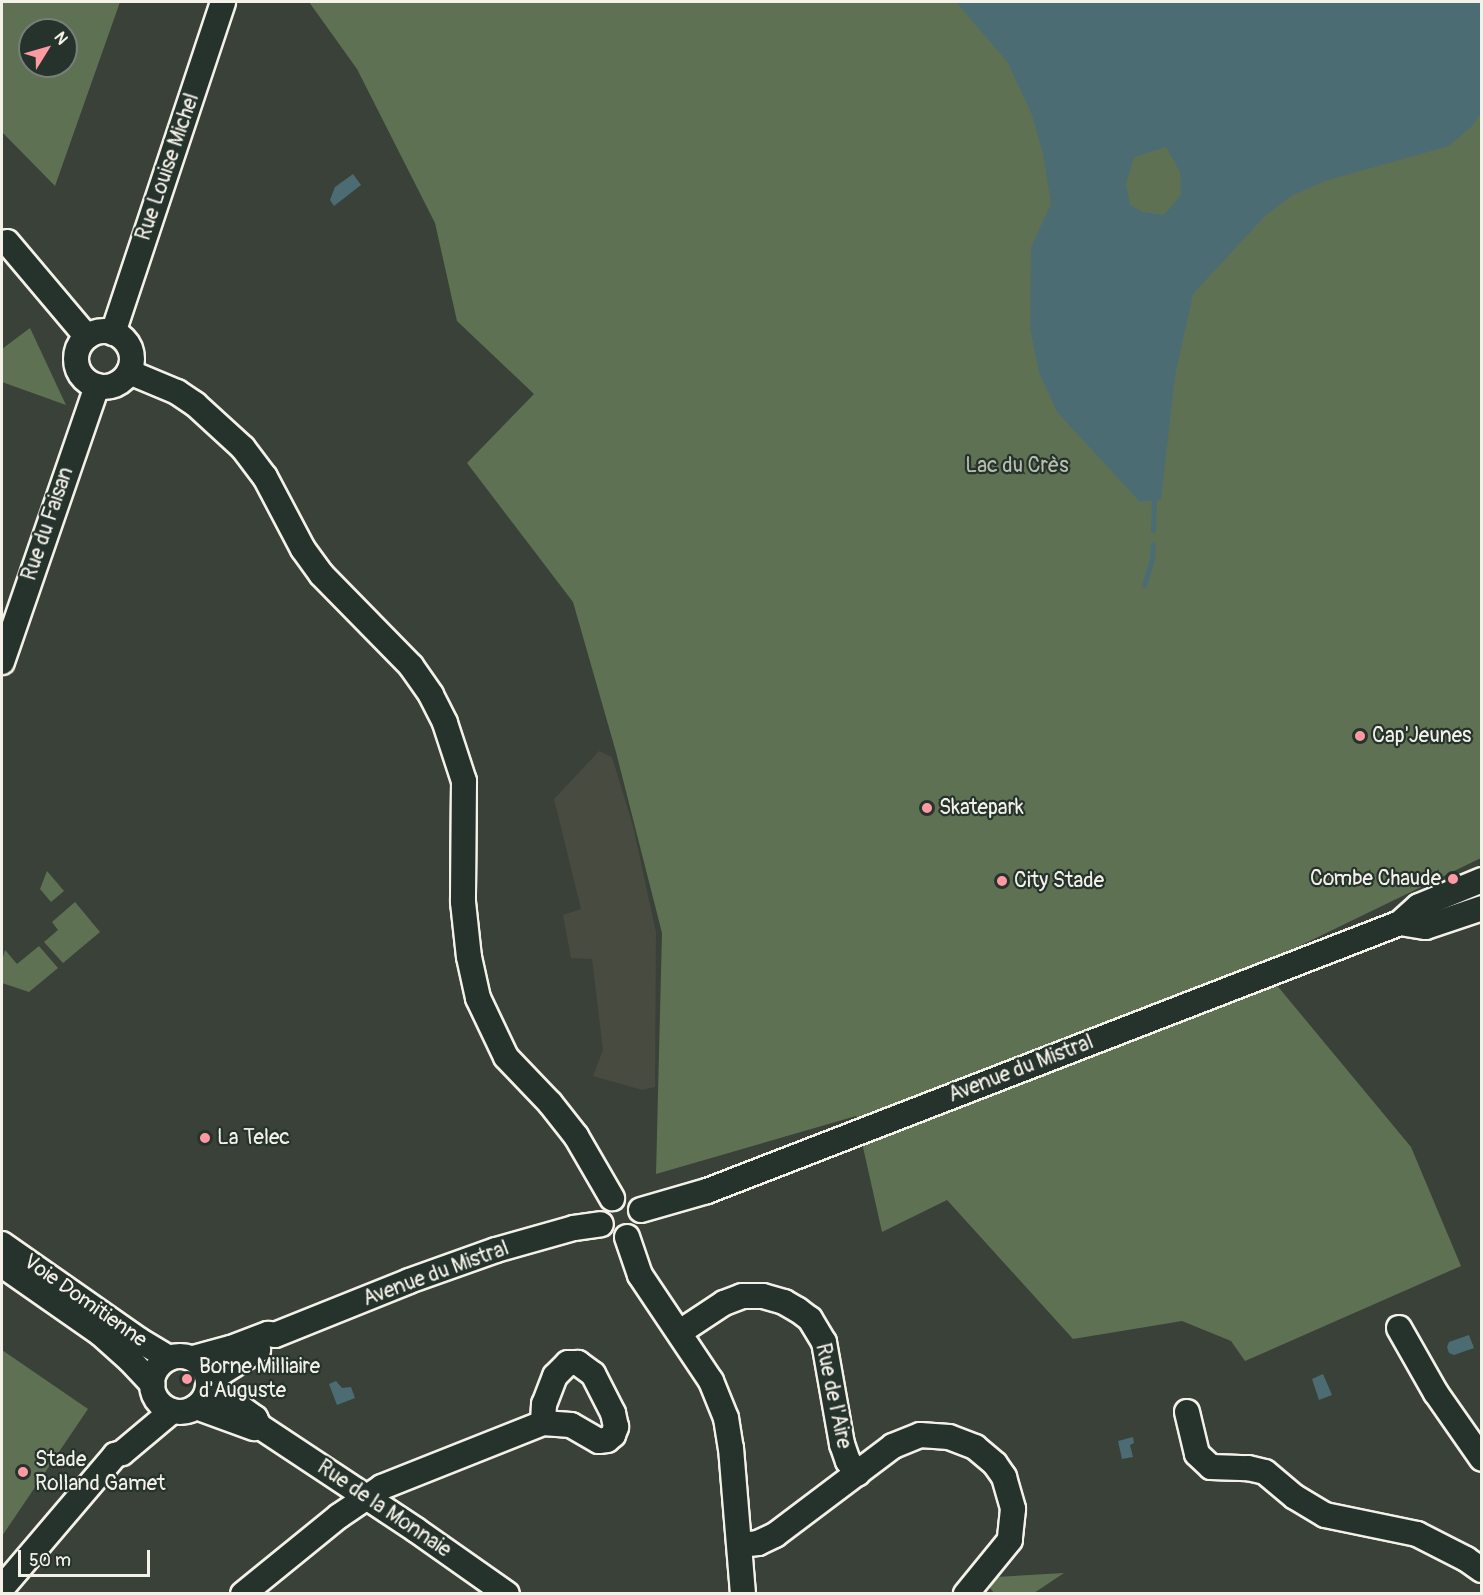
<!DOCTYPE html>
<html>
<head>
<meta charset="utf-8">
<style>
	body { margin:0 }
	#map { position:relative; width:1483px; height:1595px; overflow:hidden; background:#3a4138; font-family:Pangolin,sans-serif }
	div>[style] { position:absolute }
	.built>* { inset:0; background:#484b3f }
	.green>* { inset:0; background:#5f7153 }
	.water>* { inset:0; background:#4c6c73 }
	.stream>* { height:5px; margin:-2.5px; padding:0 2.5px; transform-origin:2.5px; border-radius:2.5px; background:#4c6c73 }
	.roads { filter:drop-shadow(2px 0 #f4f1e8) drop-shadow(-2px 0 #f4f1e8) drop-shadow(0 2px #f4f1e8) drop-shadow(0 -2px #f4f1e8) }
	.minor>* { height:24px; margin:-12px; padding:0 12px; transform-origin:12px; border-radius:12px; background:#26332d }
	.minor>.ring { margin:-12px; padding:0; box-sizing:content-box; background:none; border:24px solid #26332d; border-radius:50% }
	.dots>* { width:16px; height:16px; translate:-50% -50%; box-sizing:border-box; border:3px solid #26332d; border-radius:50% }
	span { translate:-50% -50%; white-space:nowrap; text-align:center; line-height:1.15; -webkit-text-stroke:4.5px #26332d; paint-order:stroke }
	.street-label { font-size:21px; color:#f4f1e8 }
	.park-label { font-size:21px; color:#b8beac }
	.poi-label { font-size:21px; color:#f4f1e8 }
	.left { translate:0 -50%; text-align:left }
	.right { translate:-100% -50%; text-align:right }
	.frame { position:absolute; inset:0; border:3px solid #f4f1e8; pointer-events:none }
	.north { position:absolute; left:18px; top:18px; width:60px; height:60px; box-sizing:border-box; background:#26332d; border:2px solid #787f78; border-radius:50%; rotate:53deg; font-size:16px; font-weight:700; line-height:24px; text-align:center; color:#f4f1e8 }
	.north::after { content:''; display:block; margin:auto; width:21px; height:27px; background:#ff9aa2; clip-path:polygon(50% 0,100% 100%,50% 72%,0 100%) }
	.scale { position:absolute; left:18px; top:1550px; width:132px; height:27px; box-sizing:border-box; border:3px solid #f4f1e8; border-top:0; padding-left:8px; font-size:18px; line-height:21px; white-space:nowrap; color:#f4f1e8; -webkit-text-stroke:4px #26332d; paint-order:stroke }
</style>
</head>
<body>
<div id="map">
	<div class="built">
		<div style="clip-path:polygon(599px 751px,612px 757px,633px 826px,656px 932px,655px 1087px,642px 1090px,593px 1076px,603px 1050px,592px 959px,571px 958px,563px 915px,581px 909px,554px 799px)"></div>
	</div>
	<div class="green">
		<div style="clip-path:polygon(evenodd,2px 2px,120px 2px,55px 186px,2px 132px,2px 2px,30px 30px,66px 30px,66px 66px,30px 66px,30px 30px)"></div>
		<div style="clip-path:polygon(309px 2px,1481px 2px,1481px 858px,1260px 965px,1411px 1147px,1461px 1266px,1245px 1361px,1231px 1341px,1182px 1321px,1073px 1339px,947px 1200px,882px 1232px,856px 1116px,656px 1174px,662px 933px,616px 752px,573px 602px,467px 463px,534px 394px,457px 321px,435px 223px,357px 69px)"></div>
		<div style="clip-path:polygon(30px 328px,66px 405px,2px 382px,2px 349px)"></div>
		<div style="clip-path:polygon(47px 871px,64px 891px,51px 902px,40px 889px)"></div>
		<div style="clip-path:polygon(75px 902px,100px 932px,63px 963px,44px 942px,58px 930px,52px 922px)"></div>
		<div style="clip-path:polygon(39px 946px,58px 968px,29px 992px,2px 983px,2px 961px,5px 950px,17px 964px)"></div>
		<div style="clip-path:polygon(2px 1350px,88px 1409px,2px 1536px)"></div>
		<div style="clip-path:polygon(1064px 1573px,1034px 1593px,994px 1593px,990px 1588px,996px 1577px)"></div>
	</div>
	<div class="water">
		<div style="clip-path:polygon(evenodd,956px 2px,1481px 2px,1481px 113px,1472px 126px,1449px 146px,1325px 181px,1291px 196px,1265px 216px,1193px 294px,1175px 376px,1161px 500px,1140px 502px,1057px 412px,1039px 372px,1030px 328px,1031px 247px,1051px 204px,1043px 154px,1032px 115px,1008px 63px,956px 2px,1166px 147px,1180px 172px,1181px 195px,1164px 215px,1143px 212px,1130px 205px,1126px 184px,1134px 157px,1166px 147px)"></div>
		<div style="clip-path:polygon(353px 174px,361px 185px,334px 206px,330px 200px,335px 187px)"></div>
		<div style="clip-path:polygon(1469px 1335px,1474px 1348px,1454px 1355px,1449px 1353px,1447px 1347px,1449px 1342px)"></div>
		<div style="clip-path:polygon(1323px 1374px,1332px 1395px,1319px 1400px,1312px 1379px)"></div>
		<div style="clip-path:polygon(336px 1381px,342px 1388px,351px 1387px,355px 1398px,337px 1405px,329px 1384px)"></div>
		<div style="clip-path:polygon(1133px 1437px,1134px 1443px,1130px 1445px,1133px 1457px,1122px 1459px,1118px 1441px)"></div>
	</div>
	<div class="stream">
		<div style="left:1153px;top:530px;width:29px;rotate:-88deg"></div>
		<div style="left:1144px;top:585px;width:27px;rotate:-73deg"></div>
		<div style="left:1152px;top:559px;width:15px;rotate:-86deg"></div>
	</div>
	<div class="roads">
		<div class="minor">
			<div style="left:7px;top:242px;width:124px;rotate:49.9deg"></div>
			<div class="ring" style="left:76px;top:331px;width:32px;height:32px"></div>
			<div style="left:113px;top:333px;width:349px;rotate:-71.6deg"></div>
			<div style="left:129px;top:372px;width:52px;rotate:22.6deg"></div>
			<div style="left:177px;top:392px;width:22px;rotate:34deg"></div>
			<div style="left:195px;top:404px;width:65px;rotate:42.5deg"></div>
			<div style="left:243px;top:448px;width:36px;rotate:53deg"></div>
			<div style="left:265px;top:477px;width:81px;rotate:62.2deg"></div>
			<div style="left:303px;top:549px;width:31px;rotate:54deg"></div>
			<div style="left:321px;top:574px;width:129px;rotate:45.6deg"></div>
			<div style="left:411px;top:666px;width:35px;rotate:55deg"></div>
			<div style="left:431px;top:695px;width:31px;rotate:63deg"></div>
			<div style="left:445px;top:723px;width:61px;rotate:71.9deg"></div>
			<div style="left:464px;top:781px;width:121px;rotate:90.5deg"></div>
			<div style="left:463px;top:902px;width:55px;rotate:83.8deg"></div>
			<div style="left:469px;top:957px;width:42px;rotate:77.6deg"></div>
			<div style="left:478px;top:998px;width:65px;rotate:64.6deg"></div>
			<div style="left:506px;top:1057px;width:64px;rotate:46.3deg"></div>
			<div style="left:550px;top:1103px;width:42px;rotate:51.8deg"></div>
			<div style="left:576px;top:1136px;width:72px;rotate:59.9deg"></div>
			<div style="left:2px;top:662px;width:292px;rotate:-71deg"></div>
			<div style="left:1400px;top:923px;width:26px;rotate:9deg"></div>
			<div style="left:1426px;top:927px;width:59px;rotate:-18.7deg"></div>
			<div style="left:641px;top:1210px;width:69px;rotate:-16.1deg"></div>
			<div style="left:707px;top:1191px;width:743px;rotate:-21.14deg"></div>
			<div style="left:1400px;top:923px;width:25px;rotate:-42deg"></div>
			<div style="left:1419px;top:906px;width:68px;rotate:-22.4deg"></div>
			<div style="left:627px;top:1237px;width:40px;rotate:71.1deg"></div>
			<div style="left:640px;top:1275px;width:128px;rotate:56.2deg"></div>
			<div style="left:711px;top:1381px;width:40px;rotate:68deg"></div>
			<div style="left:726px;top:1418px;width:30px;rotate:81deg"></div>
			<div style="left:731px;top:1448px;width:146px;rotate:85.3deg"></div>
			<div style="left:2px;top:1244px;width:167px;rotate:35deg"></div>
			<div style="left:139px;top:1340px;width:35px;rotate:31deg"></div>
			<div style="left:2px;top:1265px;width:121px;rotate:34.9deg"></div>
			<div style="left:101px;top:1334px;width:39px;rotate:42deg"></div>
			<div style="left:130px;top:1360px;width:33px;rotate:47deg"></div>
			<div style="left:1399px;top:1328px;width:75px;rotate:60.4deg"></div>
			<div style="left:1436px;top:1393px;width:80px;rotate:55.1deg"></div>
			<div style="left:680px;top:1332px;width:53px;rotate:-33.4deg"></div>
			<div style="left:724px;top:1303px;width:19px;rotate:-21deg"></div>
			<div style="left:742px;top:1296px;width:21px"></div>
			<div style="left:763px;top:1296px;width:22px;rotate:16deg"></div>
			<div style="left:784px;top:1302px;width:16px;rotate:30deg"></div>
			<div style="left:798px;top:1310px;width:15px;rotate:37deg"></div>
			<div style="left:810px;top:1319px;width:27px;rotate:59deg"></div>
			<div style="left:824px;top:1342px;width:104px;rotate:80deg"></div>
			<div style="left:842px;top:1444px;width:18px;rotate:71deg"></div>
			<div style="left:848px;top:1461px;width:16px;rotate:52deg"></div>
			<div class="ring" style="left:152px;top:1356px;width:32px;height:32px"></div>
			<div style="left:193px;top:1358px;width:39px;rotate:-15deg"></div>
			<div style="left:231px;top:1348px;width:40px;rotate:-21deg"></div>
			<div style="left:268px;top:1334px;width:7px;rotate:8deg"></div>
			<div style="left:275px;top:1335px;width:144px;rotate:-21.9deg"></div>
			<div style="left:409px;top:1281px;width:92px;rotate:-19.6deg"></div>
			<div style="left:496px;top:1250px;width:81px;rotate:-15.8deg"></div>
			<div style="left:574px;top:1228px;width:27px;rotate:-8deg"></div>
			<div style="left:208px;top:1381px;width:59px;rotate:-31.8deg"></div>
			<div style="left:209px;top:1385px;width:57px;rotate:35.7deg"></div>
			<div style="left:255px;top:1418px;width:9px;rotate:63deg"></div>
			<div style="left:259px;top:1426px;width:188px;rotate:33.5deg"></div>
			<div style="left:416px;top:1530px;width:111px;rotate:35.1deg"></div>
			<div style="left:196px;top:1407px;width:62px;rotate:19.9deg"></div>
			<div style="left:1187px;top:1412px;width:43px;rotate:76.6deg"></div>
			<div style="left:1197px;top:1454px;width:19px;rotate:43deg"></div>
			<div style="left:1211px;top:1467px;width:37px;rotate:2deg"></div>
			<div style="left:1248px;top:1468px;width:17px;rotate:13deg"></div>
			<div style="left:1265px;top:1472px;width:39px;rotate:40deg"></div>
			<div style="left:1295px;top:1497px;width:35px;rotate:31deg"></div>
			<div style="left:1325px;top:1515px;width:94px;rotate:11.7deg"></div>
			<div style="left:1417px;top:1534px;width:55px;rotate:27deg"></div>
			<div style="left:1466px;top:1559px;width:19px;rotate:35deg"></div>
			<div style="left:740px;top:1545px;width:18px;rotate:-6deg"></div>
			<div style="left:758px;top:1543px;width:19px;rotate:-25deg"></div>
			<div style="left:775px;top:1535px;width:148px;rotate:-37deg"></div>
			<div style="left:893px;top:1446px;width:29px;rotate:-22deg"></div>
			<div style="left:920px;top:1435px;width:29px;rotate:4deg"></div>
			<div style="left:949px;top:1437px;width:28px;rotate:21deg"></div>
			<div style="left:975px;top:1447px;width:26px;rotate:40deg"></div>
			<div style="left:995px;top:1464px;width:16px;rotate:55deg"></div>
			<div style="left:1004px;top:1477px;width:33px;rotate:74deg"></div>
			<div style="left:1013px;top:1509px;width:31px;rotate:96deg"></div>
			<div style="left:1010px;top:1540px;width:70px;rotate:129.2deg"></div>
			<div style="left:2px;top:1588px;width:175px;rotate:-49.6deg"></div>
			<div style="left:115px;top:1455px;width:7px;rotate:-16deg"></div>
			<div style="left:122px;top:1453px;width:65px;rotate:-40deg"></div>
			<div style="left:243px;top:1594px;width:124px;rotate:-39.1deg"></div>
			<div style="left:339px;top:1516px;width:52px;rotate:-34deg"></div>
			<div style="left:382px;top:1487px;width:173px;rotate:-21.7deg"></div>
			<div style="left:543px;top:1423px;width:28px;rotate:4deg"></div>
			<div style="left:571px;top:1425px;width:32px;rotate:30deg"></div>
			<div style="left:599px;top:1441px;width:8px;rotate:-7deg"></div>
			<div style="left:607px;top:1440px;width:8px;rotate:-40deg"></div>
			<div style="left:613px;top:1435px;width:9px;rotate:-69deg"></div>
			<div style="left:616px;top:1427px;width:14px;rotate:-102deg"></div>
			<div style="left:613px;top:1413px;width:44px;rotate:-117.1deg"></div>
			<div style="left:593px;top:1374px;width:19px;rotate:-144deg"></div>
			<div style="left:578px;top:1363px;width:10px;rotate:180deg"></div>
			<div style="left:568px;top:1363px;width:18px;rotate:135deg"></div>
			<div style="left:555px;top:1376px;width:30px;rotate:111deg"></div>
			<div style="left:544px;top:1404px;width:19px;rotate:93deg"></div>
		</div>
	</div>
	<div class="dots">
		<div style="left:1360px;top:736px;background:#ff9aa2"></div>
		<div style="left:927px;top:808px;background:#ff9aa2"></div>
		<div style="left:1453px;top:879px;background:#ff9aa2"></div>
		<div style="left:1002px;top:881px;background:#ff9aa2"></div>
		<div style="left:205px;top:1138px;background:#ff9aa2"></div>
		<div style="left:187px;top:1379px;background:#ff9aa2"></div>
		<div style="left:23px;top:1472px;background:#ff9aa2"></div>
	</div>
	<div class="street-label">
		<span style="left:168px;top:167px;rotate:-71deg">Rue Louise Michel</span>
		<span style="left:48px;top:524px;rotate:-71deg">Rue du Faisan</span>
		<span style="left:1021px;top:1069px;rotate:-21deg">Avenue du Mistral</span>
		<span style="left:436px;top:1274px;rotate:-20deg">Avenue du Mistral</span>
		<span style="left:85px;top:1301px;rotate:35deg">Voie Domitienne</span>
		<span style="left:833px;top:1396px;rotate:78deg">Rue de l'Aire</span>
		<span style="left:384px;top:1509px;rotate:34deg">Rue de la Monnaie</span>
	</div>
	<div class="park-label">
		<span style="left:1017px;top:466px">Lac du Crès</span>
	</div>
	<div class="poi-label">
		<span class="left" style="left:1372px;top:736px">Cap'Jeunes</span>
		<span class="left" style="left:939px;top:808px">Skatepark</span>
		<span class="right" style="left:1441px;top:879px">Combe Chaude</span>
		<span class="left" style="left:1014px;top:881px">City Stade</span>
		<span class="left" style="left:217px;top:1138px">La Telec</span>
		<span class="left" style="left:199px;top:1379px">Borne Milliaire<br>d'Auguste</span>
		<span class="left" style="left:35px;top:1472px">Stade<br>Rolland Gamet</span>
	</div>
	<div class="frame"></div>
	<div class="north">N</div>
	<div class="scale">50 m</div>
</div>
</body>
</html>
